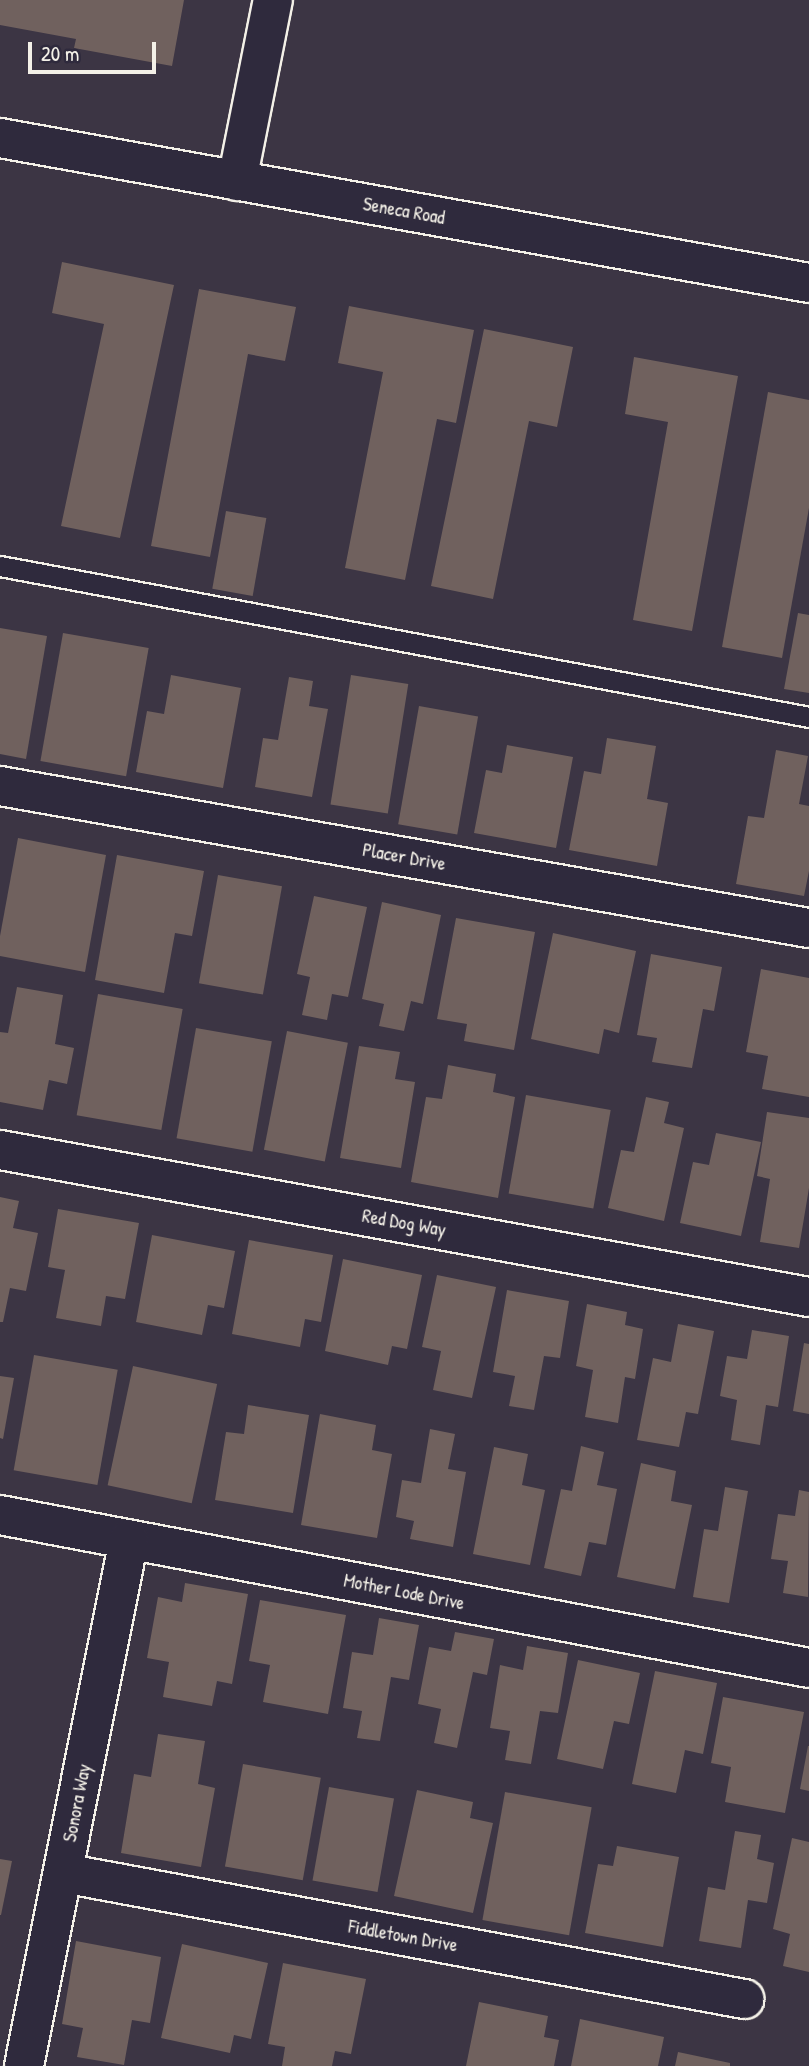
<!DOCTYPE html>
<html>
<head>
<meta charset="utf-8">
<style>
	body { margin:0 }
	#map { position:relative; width:809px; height:2066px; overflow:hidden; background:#3c3544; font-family:"Patrick Hand",sans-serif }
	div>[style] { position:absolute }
	.building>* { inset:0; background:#70615e; transform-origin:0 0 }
	.roads { filter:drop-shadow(2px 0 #f4f1e8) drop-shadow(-2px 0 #f4f1e8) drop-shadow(0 2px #f4f1e8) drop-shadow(0 -2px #f4f1e8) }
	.service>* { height:19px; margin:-9.5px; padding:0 9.5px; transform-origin:9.5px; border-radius:9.5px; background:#2f2a3d }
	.minor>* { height:38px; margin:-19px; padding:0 19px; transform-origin:19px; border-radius:19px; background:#2f2a3d }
	.tertiary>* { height:38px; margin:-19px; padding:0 19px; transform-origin:19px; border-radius:19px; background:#2f2a3d }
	span { translate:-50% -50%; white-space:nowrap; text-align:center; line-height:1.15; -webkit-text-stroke:5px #2f2a3d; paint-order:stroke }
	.street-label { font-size:19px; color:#f4f1e8 }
	.scale { position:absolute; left:28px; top:42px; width:128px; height:32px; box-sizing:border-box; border:4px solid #f4f1e8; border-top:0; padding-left:9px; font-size:21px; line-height:24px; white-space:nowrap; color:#f4f1e8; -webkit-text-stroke:5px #2f2a3d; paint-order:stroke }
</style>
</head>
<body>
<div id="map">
	<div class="building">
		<div style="clip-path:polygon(0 0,184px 0,172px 66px,74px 48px,76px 39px,0 25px)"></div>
		<div style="clip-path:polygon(62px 262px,174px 285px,120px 538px,61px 526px,104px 324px,52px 313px)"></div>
		<div style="clip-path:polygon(199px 289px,296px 307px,285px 361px,248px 354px,210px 557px,151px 546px)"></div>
		<div style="clip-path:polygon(349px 306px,474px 330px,456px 423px,437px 419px,405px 580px,345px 568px,383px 372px,338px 363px)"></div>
		<div style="clip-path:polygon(484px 329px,573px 347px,557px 427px,529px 421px,493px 599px,431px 586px)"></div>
		<div style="clip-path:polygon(634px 357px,738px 376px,692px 631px,633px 620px,668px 422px,625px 414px)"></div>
		<div style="clip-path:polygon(768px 392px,809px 400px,809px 508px,782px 658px,722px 647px)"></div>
		<div style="left:226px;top:511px;width:41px;height:79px;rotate:10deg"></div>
		<div style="clip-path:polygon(798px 613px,809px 615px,809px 693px,784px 689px)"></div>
		<div style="clip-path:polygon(0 628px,47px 636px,26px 759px,0 754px)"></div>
		<div style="left:63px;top:633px;width:87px;height:130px;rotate:10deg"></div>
		<div style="clip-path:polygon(171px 675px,241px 688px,223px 788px,136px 772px,147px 711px,164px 714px)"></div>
		<div style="left:351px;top:675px;width:58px;height:131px;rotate:9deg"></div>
		<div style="clip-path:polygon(289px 677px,313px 681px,309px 706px,328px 709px,312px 797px,255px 787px,263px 738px,278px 740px)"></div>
		<div style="left:419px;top:706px;width:60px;height:120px;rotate:10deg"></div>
		<div style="clip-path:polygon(607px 738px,656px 746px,647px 799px,668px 803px,657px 866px,569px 850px,584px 771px,601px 774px)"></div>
		<div style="clip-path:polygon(507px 745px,573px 757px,556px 848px,474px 833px,486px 770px,502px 773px)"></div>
		<div style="clip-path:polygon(776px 750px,808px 756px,799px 804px,809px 806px,809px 871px,804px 896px,736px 884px,748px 816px,764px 818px)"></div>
		<div style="clip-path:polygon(18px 838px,106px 855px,85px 972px,0 956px,0 936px)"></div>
		<div style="clip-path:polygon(117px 855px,204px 871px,192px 936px,175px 933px,164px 993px,95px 980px)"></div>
		<div style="left:218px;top:875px;width:65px;height:110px;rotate:10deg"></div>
		<div style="clip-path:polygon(314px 896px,367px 907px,348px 997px,332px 994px,327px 1020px,302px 1015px,310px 977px,297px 974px)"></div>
		<div style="clip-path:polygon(382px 902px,441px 915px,423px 1004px,411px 1001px,404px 1031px,379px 1026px,384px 1004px,362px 999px)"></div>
		<div style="clip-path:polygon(456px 918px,535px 932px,514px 1050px,464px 1041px,467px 1024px,437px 1019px)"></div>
		<div style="clip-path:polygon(553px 933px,636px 951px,619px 1033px,604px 1029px,599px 1054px,531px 1039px)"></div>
		<div style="clip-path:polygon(651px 954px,722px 967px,714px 1011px,703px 1009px,692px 1068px,652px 1062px,657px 1038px,637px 1035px)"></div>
		<div style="clip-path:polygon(761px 969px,809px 978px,809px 1097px,762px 1089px,768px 1056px,746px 1052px)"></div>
		<div style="clip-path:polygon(17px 987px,63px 995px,55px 1044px,74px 1048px,67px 1084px,49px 1080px,43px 1110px,0 1102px,0 1032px,8px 1033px)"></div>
		<div style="left:98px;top:994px;width:86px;height:123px;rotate:10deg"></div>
		<div style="left:196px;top:1028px;width:77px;height:112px;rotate:10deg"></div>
		<div style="left:287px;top:1031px;width:62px;height:121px;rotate:11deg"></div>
		<div style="clip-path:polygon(359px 1046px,400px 1052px,395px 1079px,415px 1082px,401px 1168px,340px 1158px)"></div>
		<div style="clip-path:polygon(448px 1065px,496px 1074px,493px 1092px,515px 1097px,498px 1198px,411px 1182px,426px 1097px,442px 1099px)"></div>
		<div style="left:526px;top:1095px;width:86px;height:100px;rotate:10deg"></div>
		<div style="clip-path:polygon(646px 1097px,669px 1102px,664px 1123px,684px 1128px,664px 1221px,608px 1208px,621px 1150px,634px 1152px)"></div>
		<div style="clip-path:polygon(767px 1112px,809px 1118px,809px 1188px,799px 1248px,760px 1242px,770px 1179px,757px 1176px)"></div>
		<div style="clip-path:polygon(716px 1133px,761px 1142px,741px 1236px,680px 1223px,693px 1162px,709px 1165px)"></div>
		<div style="clip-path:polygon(0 1197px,19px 1201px,13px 1228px,38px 1233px,26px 1291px,10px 1288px,3px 1322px,0 1322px)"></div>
		<div style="clip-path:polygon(58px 1209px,139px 1223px,125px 1299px,106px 1296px,101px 1326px,56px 1318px,65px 1270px,48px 1267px)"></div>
		<div style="clip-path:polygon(152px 1235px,235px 1251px,224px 1308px,208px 1305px,202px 1335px,136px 1322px)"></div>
		<div style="clip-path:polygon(249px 1240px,333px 1255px,321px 1322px,305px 1319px,300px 1347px,232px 1334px)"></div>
		<div style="clip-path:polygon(343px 1259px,422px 1275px,407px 1349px,392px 1346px,388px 1365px,325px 1351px)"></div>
		<div style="clip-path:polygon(437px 1275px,496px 1287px,472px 1398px,433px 1390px,441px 1351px,422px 1347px)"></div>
		<div style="clip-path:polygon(507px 1290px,569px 1301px,560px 1358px,544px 1356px,534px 1410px,509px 1406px,515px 1376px,493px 1372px)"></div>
		<div style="clip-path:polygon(587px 1304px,627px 1312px,625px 1325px,643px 1329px,635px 1379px,625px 1377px,618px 1423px,585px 1417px,593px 1370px,576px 1366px)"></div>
		<div style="clip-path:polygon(678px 1324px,714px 1331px,698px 1414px,686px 1412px,679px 1447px,637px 1440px,653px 1358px,671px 1362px)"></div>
		<div style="clip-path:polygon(752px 1330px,789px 1336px,778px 1407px,766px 1405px,760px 1445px,731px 1440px,737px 1400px,720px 1396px,727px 1356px,747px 1359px)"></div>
		<div style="clip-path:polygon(804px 1343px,809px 1344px,809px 1414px,793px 1411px)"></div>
		<div style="left:34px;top:1355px;width:85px;height:117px;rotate:10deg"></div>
		<div style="left:133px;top:1366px;width:86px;height:122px;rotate:12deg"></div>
		<div style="clip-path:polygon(0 1376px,14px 1378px,3px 1439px,0 1438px)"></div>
		<div style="clip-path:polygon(248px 1405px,309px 1415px,293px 1513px,215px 1500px,226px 1432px,244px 1434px)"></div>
		<div style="clip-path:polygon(320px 1414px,376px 1425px,372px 1450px,392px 1454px,377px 1538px,301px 1525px)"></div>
		<div style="clip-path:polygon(430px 1429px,455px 1434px,448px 1469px,466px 1472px,453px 1547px,410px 1539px,414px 1521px,396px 1517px,402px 1480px,421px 1483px)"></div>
		<div style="clip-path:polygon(581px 1446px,604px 1452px,597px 1485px,617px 1489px,606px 1545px,589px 1542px,581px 1576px,544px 1568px,561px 1489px,572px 1491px)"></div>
		<div style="clip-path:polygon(494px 1447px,528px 1454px,522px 1485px,545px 1490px,530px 1565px,473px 1554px)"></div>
		<div style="clip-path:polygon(641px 1463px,676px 1471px,671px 1501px,692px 1505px,675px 1589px,617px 1577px)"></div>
		<div style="clip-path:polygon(725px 1487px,748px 1491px,729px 1603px,693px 1597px,704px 1529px,718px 1531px)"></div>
		<div style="clip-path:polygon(799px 1490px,809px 1492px,808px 1597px,783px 1593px,788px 1561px,771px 1559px,778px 1514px,795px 1516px)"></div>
		<div style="clip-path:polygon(185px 1583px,248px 1594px,232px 1684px,217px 1681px,212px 1706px,163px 1697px,169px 1662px,147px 1658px,158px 1597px,182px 1602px)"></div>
		<div style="clip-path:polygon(260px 1600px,346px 1615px,328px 1714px,263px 1702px,270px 1665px,249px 1661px)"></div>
		<div style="clip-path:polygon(379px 1618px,419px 1625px,409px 1680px,391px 1677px,380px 1741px,357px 1738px,362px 1711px,343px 1708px,352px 1652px,373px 1655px)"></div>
		<div style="clip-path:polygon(455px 1632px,494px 1639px,487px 1675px,473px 1672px,457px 1748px,434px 1743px,441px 1709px,418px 1704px,429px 1647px,451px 1651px)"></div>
		<div style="clip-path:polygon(527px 1646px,568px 1653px,558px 1713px,540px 1711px,531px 1764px,505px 1760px,510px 1731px,490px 1728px,500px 1665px,523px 1670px)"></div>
		<div style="clip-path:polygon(578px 1660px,640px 1673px,629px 1724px,614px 1721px,603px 1769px,557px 1759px)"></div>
		<div style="clip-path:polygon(655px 1671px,717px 1683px,703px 1754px,685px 1750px,676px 1793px,632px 1784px)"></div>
		<div style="clip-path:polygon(723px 1697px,804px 1712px,785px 1813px,725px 1802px,731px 1767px,711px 1763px)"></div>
		<div style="clip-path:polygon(158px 1734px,205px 1741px,198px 1784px,215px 1788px,201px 1867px,121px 1853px,134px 1774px,151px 1777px)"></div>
		<div style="clip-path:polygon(808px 1746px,809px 1746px,809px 1791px,800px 1789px)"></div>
		<div style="left:243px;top:1764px;width:79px;height:104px;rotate:10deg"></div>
		<div style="left:329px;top:1787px;width:66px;height:95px;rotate:10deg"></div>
		<div style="clip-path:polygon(417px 1790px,473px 1802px,470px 1818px,493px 1823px,473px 1913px,394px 1896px)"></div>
		<div style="left:505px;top:1792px;width:88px;height:130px;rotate:10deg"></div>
		<div style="clip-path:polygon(735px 1831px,761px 1835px,757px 1859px,774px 1863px,767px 1903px,748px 1900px,741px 1948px,699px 1941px,708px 1887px,725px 1890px)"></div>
		<div style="clip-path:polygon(792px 1838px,809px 1842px,809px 1972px,783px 1966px,790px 1934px,773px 1929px)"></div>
		<div style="clip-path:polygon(617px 1846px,679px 1857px,663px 1947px,585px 1933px,598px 1864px,613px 1866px)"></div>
		<div style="clip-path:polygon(0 1859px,12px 1861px,1px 1915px,0 1915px)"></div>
		<div style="clip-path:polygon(76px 1941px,161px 1957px,150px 2023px,132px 2020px,124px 2065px,77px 2057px,83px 2028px,62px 2024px)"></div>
		<div style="clip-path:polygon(182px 1944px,268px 1963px,251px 2039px,234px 2035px,230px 2053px,161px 2038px)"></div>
		<div style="clip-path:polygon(283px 1963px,366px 1979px,351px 2054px,335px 2051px,332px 2066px,282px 2066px,285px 2047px,268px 2044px)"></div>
		<div style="clip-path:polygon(479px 2002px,548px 2016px,544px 2037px,559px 2040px,554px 2066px,466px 2066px)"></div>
		<div style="clip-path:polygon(580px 2019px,664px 2037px,658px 2066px,571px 2066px)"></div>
		<div style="clip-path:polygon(678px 2052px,730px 2063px,730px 2066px,675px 2066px)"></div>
	</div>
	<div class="roads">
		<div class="service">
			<div style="left:0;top:566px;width:823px;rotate:10.57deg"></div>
		</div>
		<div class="minor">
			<div style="left:237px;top:181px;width:185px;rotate:-78.8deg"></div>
			<div style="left:0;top:786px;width:821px;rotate:9.96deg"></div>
			<div style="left:0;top:1150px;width:822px;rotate:10.3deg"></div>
			<div style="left:0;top:1515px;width:823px;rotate:10.71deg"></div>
			<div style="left:63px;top:1873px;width:693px;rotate:10.48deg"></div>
			<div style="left:24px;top:2066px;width:537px;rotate:-78.73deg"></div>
		</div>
		<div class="tertiary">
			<div style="left:0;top:138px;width:822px;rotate:10.16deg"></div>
		</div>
	</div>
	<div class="street-label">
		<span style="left:404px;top:211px;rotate:10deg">Seneca Road</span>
		<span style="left:404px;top:857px;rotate:10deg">Placer Drive</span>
		<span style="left:404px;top:1223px;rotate:10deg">Red Dog Way</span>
		<span style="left:404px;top:1592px;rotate:11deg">Mother Lode Drive</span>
		<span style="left:77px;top:1803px;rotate:-79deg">Sonora Way</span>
		<span style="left:403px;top:1936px;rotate:10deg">Fiddletown Drive</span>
	</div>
	<div class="scale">20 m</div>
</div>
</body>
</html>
